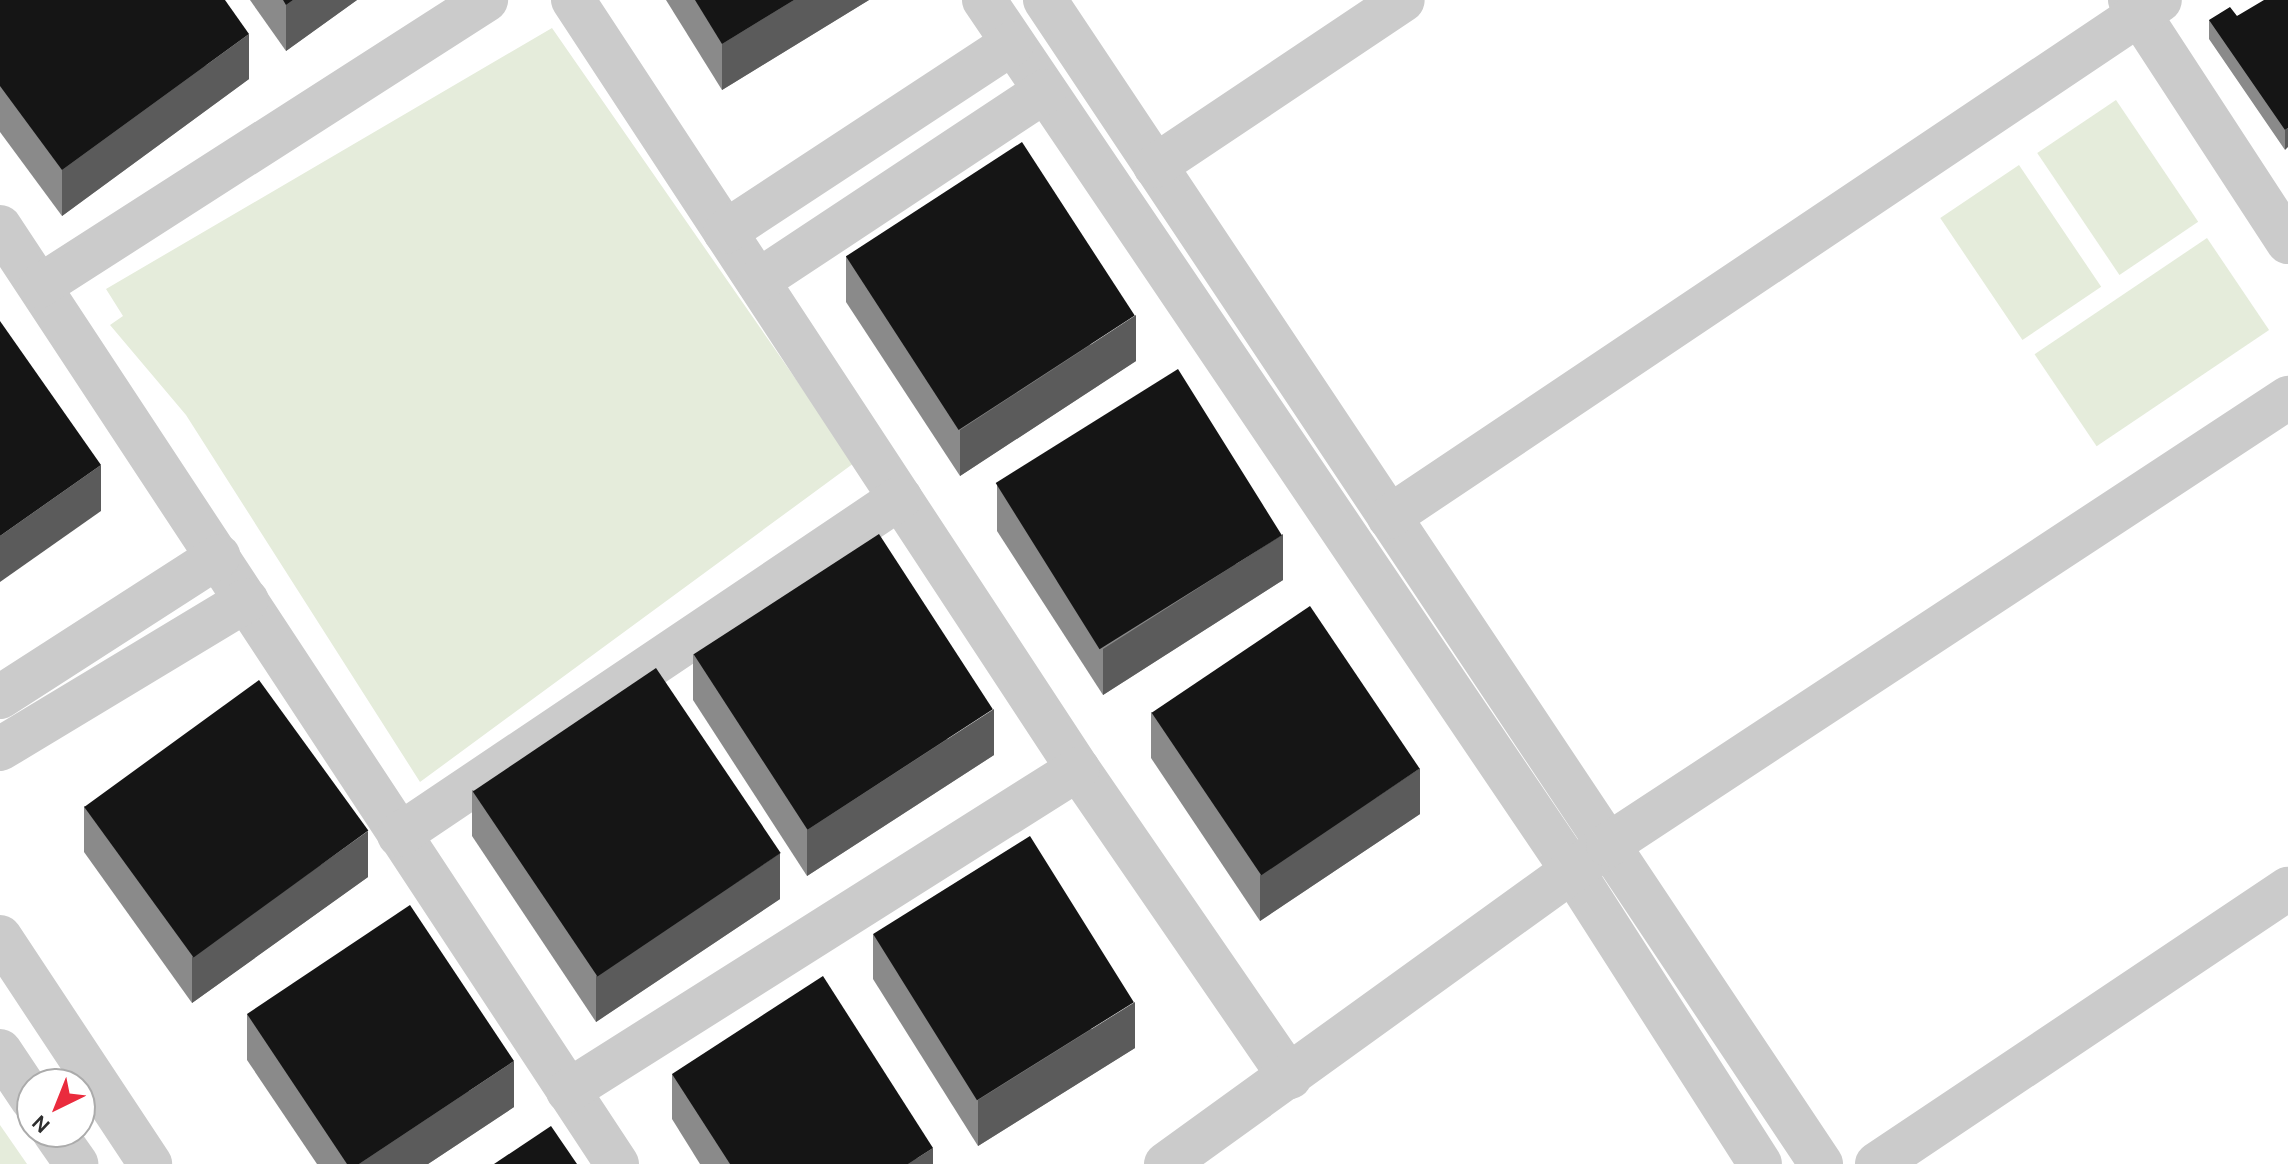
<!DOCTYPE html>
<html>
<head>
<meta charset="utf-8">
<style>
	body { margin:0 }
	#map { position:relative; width:2288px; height:1164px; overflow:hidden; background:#fff; font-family:Karla,sans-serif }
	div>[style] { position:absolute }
	.green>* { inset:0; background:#e5ecdb; transform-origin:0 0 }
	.street>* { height:44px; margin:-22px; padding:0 22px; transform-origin:22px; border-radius:22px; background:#cbcbcb }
	.wall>* { inset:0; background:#8a8a8a }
	.shaded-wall>* { inset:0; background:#5b5b5b }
	.building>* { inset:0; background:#151515; transform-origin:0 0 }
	span { translate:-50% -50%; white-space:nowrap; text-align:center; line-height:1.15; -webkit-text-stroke:8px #fff; paint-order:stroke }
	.north { position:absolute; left:16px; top:1068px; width:80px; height:80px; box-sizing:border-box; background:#fff; border:2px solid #ababab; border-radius:50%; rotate:223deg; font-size:22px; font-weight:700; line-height:32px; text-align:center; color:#2e2e2e }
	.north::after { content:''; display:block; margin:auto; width:28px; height:36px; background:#ea2b3d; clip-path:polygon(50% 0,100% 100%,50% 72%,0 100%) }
</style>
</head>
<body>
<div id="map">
	<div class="green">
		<div style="clip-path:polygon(552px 28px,854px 463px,420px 782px,186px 415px,110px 325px,123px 316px,106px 289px)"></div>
		<div style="left:2116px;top:100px;width:147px;height:95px;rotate:56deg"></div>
		<div style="left:2019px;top:165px;width:147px;height:95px;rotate:56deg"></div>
		<div style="left:2207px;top:238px;width:111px;height:208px;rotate:56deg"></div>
		<div style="clip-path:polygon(0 1125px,27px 1164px,0 1164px)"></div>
	</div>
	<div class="street">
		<div style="left:573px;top:0;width:920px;rotate:56.71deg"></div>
		<div style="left:1078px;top:769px;width:374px;rotate:55.5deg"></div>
		<div style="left:984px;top:0;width:1054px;rotate:55.95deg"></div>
		<div style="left:1574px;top:873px;width:345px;rotate:57.4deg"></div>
		<div style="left:1045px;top:0;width:1399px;rotate:56.31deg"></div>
		<div style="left:2130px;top:0;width:289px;rotate:56.9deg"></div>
		<div style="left:1155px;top:166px;width:298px;rotate:-33.8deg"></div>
		<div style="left:0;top:227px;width:1122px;rotate:56.64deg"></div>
		<div style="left:725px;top:232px;width:344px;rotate:-33.3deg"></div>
		<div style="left:758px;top:281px;width:344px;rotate:-33.5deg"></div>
		<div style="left:40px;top:286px;width:530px;rotate:-32.67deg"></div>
		<div style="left:1389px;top:517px;width:928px;rotate:-33.84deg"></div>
		<div style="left:0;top:697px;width:260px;rotate:-32.8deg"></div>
		<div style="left:0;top:749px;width:288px;rotate:-31.1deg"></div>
		<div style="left:399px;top:835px;width:604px;rotate:-33.93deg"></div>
		<div style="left:0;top:937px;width:272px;rotate:56.5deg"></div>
		<div style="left:0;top:1051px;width:58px;rotate:56.3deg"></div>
		<div style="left:568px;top:1091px;width:603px;rotate:-32.27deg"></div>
		<div style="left:54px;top:1132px;width:39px;rotate:55deg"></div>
		<div style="left:1166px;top:1164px;width:545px;rotate:-35.82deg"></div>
		<div style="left:1608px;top:845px;width:814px;rotate:-33.32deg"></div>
		<div style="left:1877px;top:1164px;width:495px;rotate:-33.8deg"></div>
	</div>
	<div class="wall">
		<div style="clip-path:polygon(0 0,249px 79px,62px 216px,0 132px)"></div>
		<div style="clip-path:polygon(250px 0,357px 0,286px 51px)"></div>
		<div style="clip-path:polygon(666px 0,869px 0,722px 90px)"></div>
		<div style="clip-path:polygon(2288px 0,2285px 150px,2209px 39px,2209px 20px,2237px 16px)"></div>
		<div style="clip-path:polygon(846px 256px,1136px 361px,960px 476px,846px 302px)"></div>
		<div style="clip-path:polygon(997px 485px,1283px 580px,1103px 695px,997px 531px)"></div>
		<div style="clip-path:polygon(693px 654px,994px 755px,807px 876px,693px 700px)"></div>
		<div style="clip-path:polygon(1151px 712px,1420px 814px,1260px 921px,1151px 758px)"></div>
		<div style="clip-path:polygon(472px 790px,780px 899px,596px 1022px,472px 836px)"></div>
		<div style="clip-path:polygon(84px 806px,368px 877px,192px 1003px,84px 852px)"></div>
		<div style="clip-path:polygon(873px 934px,1135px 1048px,978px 1146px,873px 979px)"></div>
		<div style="clip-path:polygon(247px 1014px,514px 1107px,428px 1164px,317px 1164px,247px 1060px)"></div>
		<div style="clip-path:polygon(672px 1074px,933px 1164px,700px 1164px,672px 1119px)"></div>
	</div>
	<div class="shaded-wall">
		<div style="clip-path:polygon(293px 0,357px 0,286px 51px,286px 5px)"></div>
		<div style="clip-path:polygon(794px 0,869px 0,722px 90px,722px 44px)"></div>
		<div style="clip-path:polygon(249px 34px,249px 79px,62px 216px,62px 170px)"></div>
		<div style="clip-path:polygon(2288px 128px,2288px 147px,2285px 150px,2285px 130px)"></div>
		<div style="clip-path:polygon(1136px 315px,1136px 361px,960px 476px,960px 430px)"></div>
		<div style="clip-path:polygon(101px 465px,101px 511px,0 582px,0 536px)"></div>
		<div style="clip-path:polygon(1283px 534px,1283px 580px,1103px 695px,1103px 649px)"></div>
		<div style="clip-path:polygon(994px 709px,994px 755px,807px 876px,807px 830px)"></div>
		<div style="clip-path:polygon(1420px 768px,1420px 814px,1260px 921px,1260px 875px)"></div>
		<div style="clip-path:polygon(368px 831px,368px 877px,192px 1003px,192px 957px)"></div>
		<div style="clip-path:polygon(780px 853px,780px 899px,596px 1022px,596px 976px)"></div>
		<div style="clip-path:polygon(1135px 1002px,1135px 1048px,978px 1146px,978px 1100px)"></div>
		<div style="clip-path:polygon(514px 1061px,514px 1107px,428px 1164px,359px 1164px)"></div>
		<div style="clip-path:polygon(933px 1148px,933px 1164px,908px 1164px)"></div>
	</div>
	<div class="building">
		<div style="clip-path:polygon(0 0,225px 0,249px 34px,62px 170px,0 86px)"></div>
		<div style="clip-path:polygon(283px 0,293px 0,286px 5px)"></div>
		<div style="clip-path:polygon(695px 0,794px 0,722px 44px)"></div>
		<div style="clip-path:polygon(2264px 0,2288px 0,2288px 128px,2285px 130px,2209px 20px,2230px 7px,2237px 16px)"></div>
		<div style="left:1022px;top:142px;width:207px;height:210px;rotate:57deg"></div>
		<div style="clip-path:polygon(0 321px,101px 465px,0 536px)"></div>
		<div style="left:1178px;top:369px;width:196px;height:215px;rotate:58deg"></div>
		<div style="left:879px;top:534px;width:209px;height:221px;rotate:57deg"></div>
		<div style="left:1310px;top:606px;width:196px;height:191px;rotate:56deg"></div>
		<div style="left:656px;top:668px;width:223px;height:221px;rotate:56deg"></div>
		<div style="left:259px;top:680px;width:186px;height:216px;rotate:54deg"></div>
		<div style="left:1030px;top:836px;width:196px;height:185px;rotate:58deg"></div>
		<div style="clip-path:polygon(410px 905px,514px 1061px,359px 1164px,347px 1164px,247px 1014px)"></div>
		<div style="clip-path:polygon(823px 976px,933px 1148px,908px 1164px,730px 1164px,672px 1074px)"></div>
		<div style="clip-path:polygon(551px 1126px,577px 1164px,494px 1164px)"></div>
	</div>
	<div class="north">N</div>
</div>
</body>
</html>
